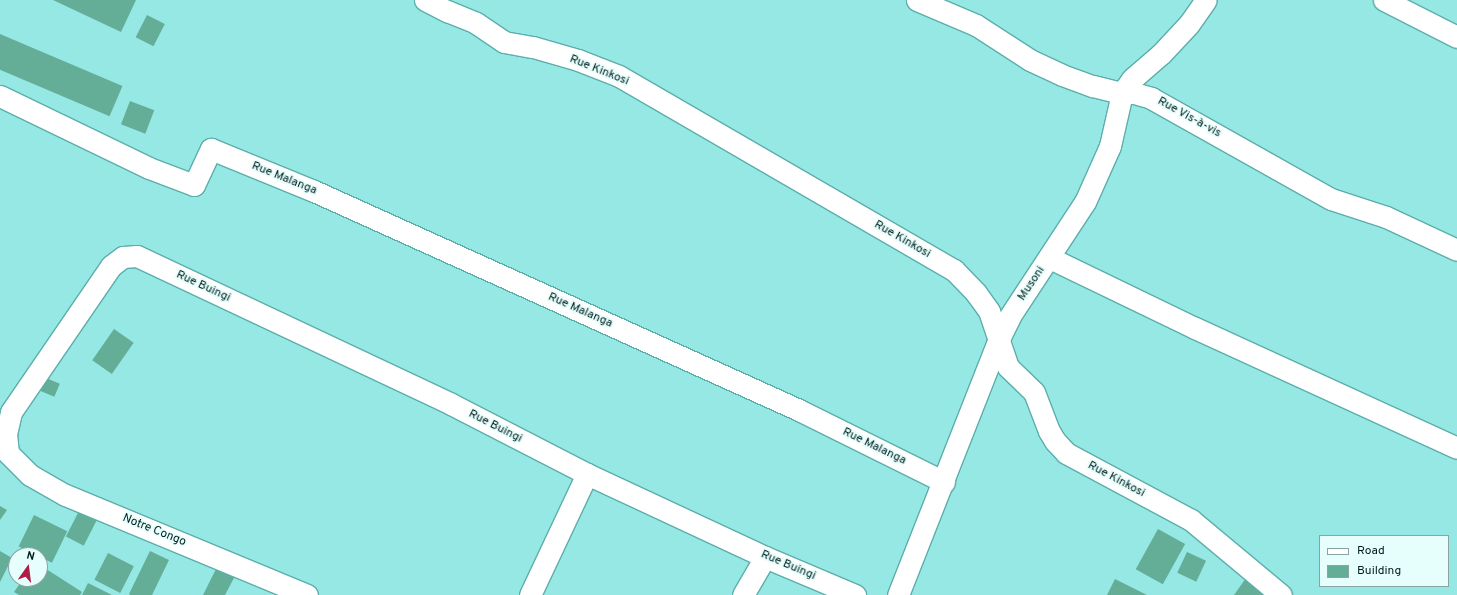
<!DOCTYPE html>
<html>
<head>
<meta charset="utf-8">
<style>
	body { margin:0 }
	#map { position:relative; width:1457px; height:595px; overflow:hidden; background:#96e8e5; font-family:Overpass,sans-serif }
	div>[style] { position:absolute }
	.building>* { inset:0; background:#64ad97; transform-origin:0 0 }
	.roads { filter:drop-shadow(1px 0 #5caeab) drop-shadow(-1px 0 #5caeab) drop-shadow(0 1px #5caeab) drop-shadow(0 -1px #5caeab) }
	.minor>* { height:21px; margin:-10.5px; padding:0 10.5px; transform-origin:10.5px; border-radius:10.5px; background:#fff }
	span { translate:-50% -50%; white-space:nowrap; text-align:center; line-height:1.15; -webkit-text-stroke:3.5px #e6fefc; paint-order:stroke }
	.street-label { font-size:12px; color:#001e1e }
	.legend { position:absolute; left:1319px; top:535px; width:130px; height:52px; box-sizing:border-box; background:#e6fefc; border:1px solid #8aa4a3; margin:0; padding:5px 7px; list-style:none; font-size:12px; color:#001e1e }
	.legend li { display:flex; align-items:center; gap:8px; height:20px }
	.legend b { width:20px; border:1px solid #8aa4a3 }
	.north { position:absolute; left:8px; top:547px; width:40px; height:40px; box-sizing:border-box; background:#e6fefc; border:1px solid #8aa4a3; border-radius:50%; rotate:14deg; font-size:11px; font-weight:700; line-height:16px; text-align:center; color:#001e1e }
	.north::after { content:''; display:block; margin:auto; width:14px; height:18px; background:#af1c44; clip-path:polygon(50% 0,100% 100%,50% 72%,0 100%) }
</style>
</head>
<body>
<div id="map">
	<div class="building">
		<div style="clip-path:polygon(53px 0,136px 0,121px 32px)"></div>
		<div style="left:147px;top:15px;width:20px;height:25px;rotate:27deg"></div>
		<div style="left:0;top:34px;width:133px;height:33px;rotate:23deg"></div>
		<div style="left:130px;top:101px;width:26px;height:25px;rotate:21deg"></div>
		<div style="left:114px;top:329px;width:24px;height:38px;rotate:35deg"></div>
		<div style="left:46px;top:378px;width:15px;height:14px;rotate:23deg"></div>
		<div style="clip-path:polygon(0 506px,7px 510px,0 520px)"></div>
		<div style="left:80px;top:509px;width:20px;height:31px;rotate:27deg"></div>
		<div style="left:34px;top:515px;width:37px;height:35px;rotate:26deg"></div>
		<div style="left:1158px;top:529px;width:31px;height:46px;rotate:29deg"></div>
		<div style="clip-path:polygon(0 551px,12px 558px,0 582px)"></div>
		<div style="clip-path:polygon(150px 551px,169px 560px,152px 595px,130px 595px,129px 594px)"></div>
		<div style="left:1187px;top:552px;width:21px;height:23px;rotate:25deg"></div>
		<div style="left:108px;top:553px;width:29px;height:30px;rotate:27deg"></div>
		<div style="clip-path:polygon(40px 565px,82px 592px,80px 595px,19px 595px,14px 592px,23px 579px,40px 579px)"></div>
		<div style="clip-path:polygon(217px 567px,235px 576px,225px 595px,203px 595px)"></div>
		<div style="clip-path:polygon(1246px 578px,1270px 595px,1234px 595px)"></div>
		<div style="clip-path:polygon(1115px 579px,1147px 595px,1107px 595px)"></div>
		<div style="clip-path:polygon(88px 583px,112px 595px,82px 595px)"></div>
	</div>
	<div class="roads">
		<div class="minor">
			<div style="left:425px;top:0;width:25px;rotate:27deg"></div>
			<div style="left:447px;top:11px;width:31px;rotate:22deg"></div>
			<div style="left:476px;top:23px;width:34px;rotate:34deg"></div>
			<div style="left:504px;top:42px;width:29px;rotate:10deg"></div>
			<div style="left:533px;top:47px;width:47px;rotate:16.1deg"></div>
			<div style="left:578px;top:60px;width:44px;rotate:21.3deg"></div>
			<div style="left:619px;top:76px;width:387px;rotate:30.1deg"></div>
			<div style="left:954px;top:270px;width:32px;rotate:46deg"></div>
			<div style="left:976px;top:293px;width:22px;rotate:54deg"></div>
			<div style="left:989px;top:311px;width:59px;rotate:71.3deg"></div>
			<div style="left:1008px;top:367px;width:36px;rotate:44deg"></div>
			<div style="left:1034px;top:392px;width:42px;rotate:69deg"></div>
			<div style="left:1049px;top:431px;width:12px;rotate:59deg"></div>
			<div style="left:1055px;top:441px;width:16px;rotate:47deg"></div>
			<div style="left:1066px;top:453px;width:142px;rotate:28.2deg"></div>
			<div style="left:1191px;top:520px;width:117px;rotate:39.8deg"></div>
			<div style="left:917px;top:0;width:64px;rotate:23deg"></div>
			<div style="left:976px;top:25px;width:64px;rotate:32.9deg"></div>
			<div style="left:1030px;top:60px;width:35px;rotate:25deg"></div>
			<div style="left:1062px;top:75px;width:33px;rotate:20deg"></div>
			<div style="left:1093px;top:86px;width:30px;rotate:14deg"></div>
			<div style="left:1122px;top:93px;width:12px"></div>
			<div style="left:1134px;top:93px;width:18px;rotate:16deg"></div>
			<div style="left:1151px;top:98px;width:206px;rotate:29.3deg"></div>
			<div style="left:1331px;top:199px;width:58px;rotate:18.1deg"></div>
			<div style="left:1386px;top:217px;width:78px;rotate:24.9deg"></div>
			<div style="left:1384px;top:0;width:82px;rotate:26.9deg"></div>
			<div style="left:0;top:96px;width:165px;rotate:25.8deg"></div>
			<div style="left:149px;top:168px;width:48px;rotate:20.7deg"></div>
			<div style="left:194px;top:185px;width:40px;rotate:-65deg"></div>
			<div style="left:211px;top:149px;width:111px;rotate:22.2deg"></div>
			<div style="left:314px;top:191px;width:532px;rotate:24.3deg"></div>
			<div style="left:799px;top:410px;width:162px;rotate:26.4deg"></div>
			<div style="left:1050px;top:258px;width:161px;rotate:25.8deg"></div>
			<div style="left:1195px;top:328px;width:288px;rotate:24.6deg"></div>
			<div style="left:307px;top:595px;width:262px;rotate:-157.5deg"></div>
			<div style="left:65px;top:495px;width:40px;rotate:-150.3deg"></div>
			<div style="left:30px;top:475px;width:31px;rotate:-135deg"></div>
			<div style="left:8px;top:453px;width:19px;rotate:-96deg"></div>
			<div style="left:6px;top:434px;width:23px;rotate:-77deg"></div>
			<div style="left:11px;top:412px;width:177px;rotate:-55.6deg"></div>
			<div style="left:111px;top:266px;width:15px;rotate:-37deg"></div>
			<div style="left:123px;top:257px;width:14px;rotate:-4deg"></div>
			<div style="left:137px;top:256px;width:347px;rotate:25.2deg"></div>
			<div style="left:451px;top:404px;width:153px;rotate:27.2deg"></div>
			<div style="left:587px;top:474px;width:196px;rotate:25deg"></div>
			<div style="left:765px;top:557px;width:98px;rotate:22.9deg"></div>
			<div style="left:530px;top:595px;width:134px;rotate:-64.8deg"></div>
			<div style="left:743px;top:595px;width:44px;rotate:-59.9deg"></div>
			<div style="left:898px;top:595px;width:275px;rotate:-68.5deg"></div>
			<div style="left:999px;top:339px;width:25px;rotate:-64deg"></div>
			<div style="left:1010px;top:316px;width:136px;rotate:-56.7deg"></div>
			<div style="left:1085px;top:202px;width:61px;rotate:-65.9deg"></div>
			<div style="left:1110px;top:146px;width:54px;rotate:-77.2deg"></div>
			<div style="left:1122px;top:93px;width:17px;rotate:-54deg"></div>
			<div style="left:1132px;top:79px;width:38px;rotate:-41deg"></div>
			<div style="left:1161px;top:54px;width:41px;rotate:-47deg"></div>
			<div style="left:1189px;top:24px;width:29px;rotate:-55deg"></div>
		</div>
	</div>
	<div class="street-label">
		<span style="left:599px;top:71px;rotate:22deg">Rue Kinkosi</span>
		<span style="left:1189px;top:118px;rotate:29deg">Rue Vis-à-vis</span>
		<span style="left:284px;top:179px;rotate:22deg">Rue Malanga</span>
		<span style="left:902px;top:240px;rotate:30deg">Rue Kinkosi</span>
		<span style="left:1032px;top:284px;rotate:-56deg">Musoni</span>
		<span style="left:203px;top:287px;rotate:25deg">Rue Buingi</span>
		<span style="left:580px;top:311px;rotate:24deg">Rue Malanga</span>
		<span style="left:495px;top:427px;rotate:27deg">Rue Buingi</span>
		<span style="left:874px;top:447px;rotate:26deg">Rue Malanga</span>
		<span style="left:1116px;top:480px;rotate:28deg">Rue Kinkosi</span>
		<span style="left:154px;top:531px;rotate:22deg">Notre Congo</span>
		<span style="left:788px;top:566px;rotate:23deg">Rue Buingi</span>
	</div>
	<ul class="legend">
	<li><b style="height:5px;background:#fff"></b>Road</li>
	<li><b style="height:11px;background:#64ad97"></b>Building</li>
	</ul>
	<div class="north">N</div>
</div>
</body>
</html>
